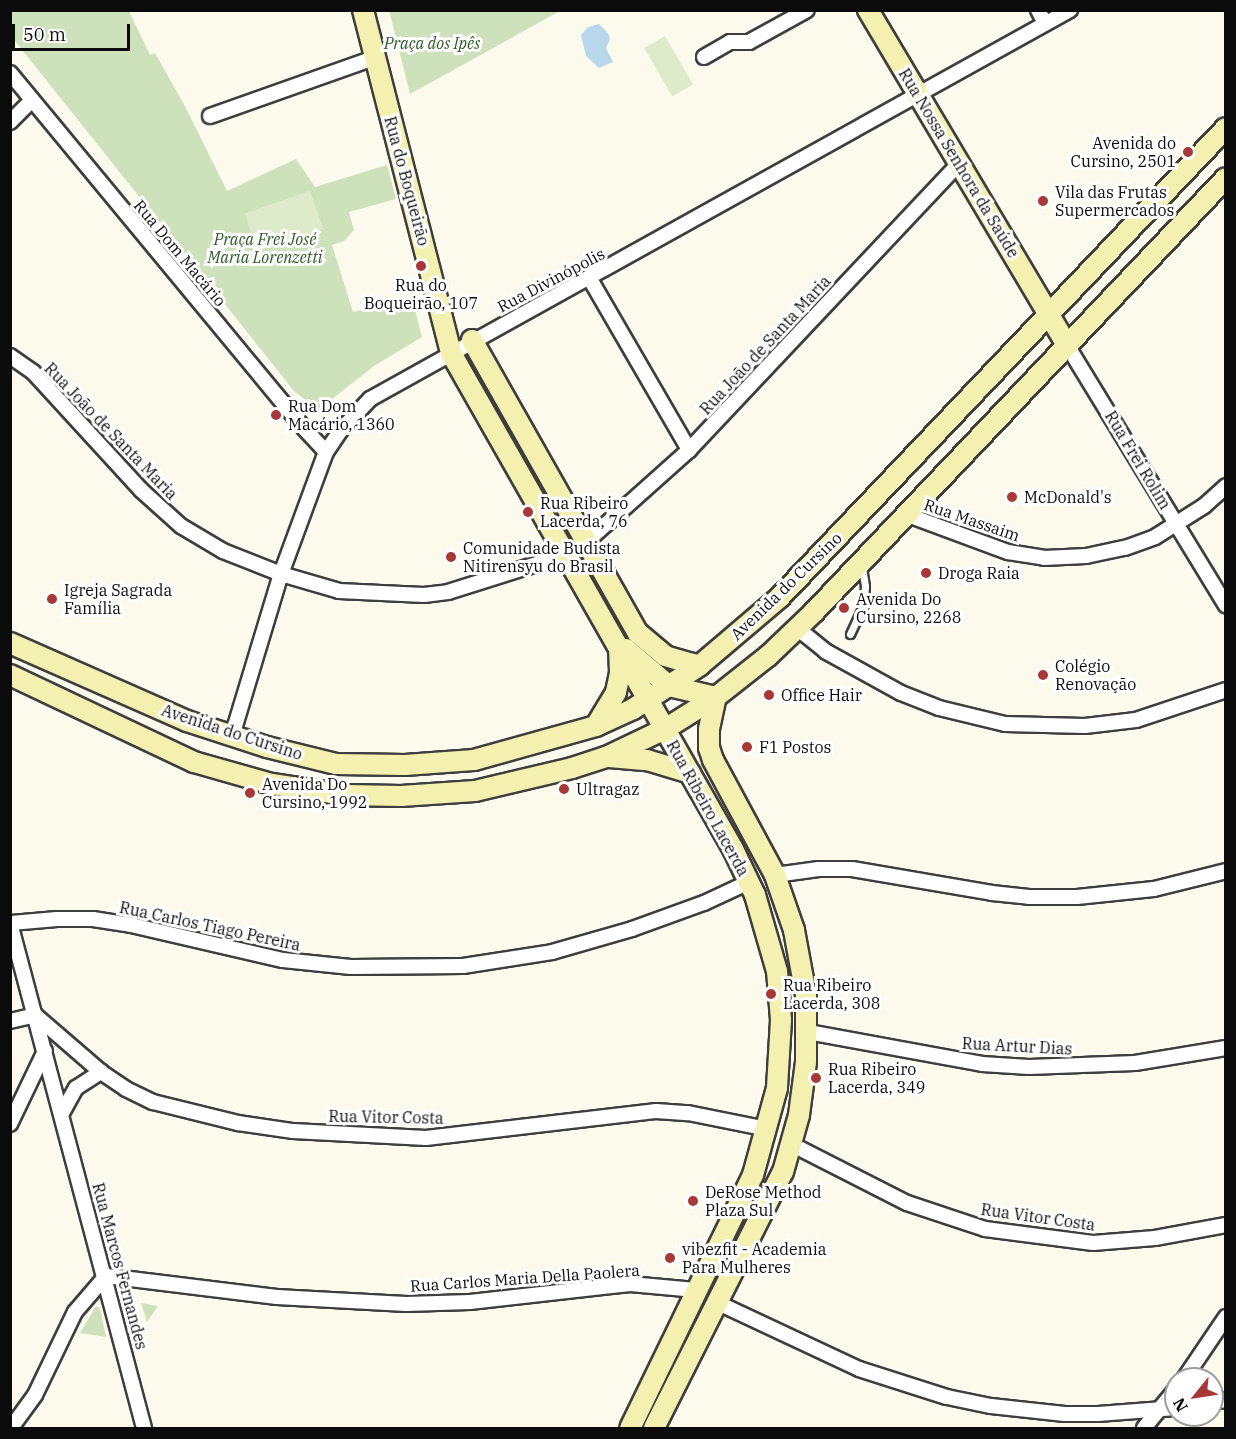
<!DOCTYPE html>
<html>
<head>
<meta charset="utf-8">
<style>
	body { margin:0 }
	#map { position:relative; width:1236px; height:1439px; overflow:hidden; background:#fcfaed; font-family:"IBM Plex Serif",serif }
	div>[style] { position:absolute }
	.green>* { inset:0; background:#cde2bb }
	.pitch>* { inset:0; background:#deebcb; transform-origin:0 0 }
	.water>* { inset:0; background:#b8d7ed }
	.roads { filter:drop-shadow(2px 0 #3e3e3e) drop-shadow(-2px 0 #3e3e3e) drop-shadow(0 2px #3e3e3e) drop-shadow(0 -2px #3e3e3e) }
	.lane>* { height:7px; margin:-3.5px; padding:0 3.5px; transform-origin:3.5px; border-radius:3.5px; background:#fff }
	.street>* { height:14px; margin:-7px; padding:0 7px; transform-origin:7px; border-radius:7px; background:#fff }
	.secondary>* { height:20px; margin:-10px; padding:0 10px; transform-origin:10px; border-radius:10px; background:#f4f0b0 }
	.dots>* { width:16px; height:16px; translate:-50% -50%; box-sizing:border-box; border:3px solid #fff; border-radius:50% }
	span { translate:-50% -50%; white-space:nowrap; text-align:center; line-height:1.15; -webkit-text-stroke:6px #fff; paint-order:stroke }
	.park-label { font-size:16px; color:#2d5a25; font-style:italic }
	.poi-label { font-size:16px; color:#0b0b0b }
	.right { translate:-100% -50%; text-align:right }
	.left { translate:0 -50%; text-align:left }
	.street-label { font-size:16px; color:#0b0b0b }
	.frame { position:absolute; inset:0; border:12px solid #0b0b0b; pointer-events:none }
	.north { position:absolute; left:1164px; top:1367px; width:60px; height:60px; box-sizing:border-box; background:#fff; border:2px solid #9d9d9d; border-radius:50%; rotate:240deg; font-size:16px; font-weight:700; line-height:24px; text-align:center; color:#0b0b0b }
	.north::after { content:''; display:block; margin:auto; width:21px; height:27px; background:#a83737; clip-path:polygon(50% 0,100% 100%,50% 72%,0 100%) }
	.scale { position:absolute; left:12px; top:24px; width:118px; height:27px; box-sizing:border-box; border:3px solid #0b0b0b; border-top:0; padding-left:8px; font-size:18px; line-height:21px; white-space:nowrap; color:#0b0b0b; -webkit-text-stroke:4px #fff; paint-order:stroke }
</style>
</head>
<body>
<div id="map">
	<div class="green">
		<div style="clip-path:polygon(389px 10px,560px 10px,560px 11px,410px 94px)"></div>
		<div style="clip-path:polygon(11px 11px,129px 11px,150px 55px,155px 53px,186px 108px,227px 191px,296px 159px,315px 187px,387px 165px,396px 199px,349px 212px,354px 230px,344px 241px,332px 245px,353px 312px,412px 298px,422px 337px,374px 366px,318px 410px,294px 391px,11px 36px)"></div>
		<div style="clip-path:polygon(141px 1303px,158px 1306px,147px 1322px)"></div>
		<div style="clip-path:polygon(96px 1306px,100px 1308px,106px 1337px,80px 1333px)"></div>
	</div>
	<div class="pitch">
		<div style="left:665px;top:36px;width:56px;height:24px;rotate:60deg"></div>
		<div style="left:310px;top:191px;width:40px;height:69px;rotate:71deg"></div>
	</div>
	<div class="water">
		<div style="clip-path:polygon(599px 24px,608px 33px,610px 39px,606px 48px,613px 62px,599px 68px,586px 56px,581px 35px,588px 27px)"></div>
	</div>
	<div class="roads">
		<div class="lane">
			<div style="left:850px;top:634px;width:33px;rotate:-65deg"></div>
			<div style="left:864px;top:604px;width:18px;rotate:-87deg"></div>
			<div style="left:865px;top:586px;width:19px;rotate:-99deg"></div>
		</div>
		<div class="street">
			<div style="left:1038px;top:10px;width:15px;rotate:62deg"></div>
			<div style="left:704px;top:57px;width:30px;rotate:-30deg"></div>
			<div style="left:730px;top:42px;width:19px"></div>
			<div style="left:749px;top:42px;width:66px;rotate:-28.9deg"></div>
			<div style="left:10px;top:73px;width:455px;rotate:50.4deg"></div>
			<div style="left:300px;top:424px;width:38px;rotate:47deg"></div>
			<div style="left:210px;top:116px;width:174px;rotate:-19.5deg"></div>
			<div style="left:10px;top:122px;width:31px;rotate:-45deg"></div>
			<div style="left:590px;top:279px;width:198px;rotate:59.9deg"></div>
			<div style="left:1067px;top:345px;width:305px;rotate:58.6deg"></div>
			<div style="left:10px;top:356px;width:28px;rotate:35deg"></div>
			<div style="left:33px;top:372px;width:160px;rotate:47.5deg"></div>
			<div style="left:141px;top:490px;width:54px;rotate:42deg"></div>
			<div style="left:181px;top:526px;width:49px;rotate:30.8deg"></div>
			<div style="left:223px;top:551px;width:62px;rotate:21.6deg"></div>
			<div style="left:281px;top:574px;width:60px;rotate:16.3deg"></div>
			<div style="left:339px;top:591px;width:85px;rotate:2.7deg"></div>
			<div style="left:424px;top:595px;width:24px;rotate:-7deg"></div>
			<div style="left:448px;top:592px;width:123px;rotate:-17.5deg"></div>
			<div style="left:905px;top:514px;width:110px;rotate:20.3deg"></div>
			<div style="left:1008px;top:552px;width:36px;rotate:9deg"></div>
			<div style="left:1044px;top:558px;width:42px;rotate:-2.7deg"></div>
			<div style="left:1086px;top:556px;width:40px;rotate:-12deg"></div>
			<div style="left:1125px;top:548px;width:32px;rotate:-20deg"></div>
			<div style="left:1155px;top:537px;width:58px;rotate:-32.3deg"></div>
			<div style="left:1204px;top:506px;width:30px;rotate:-42deg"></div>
			<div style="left:585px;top:543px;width:140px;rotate:-41.8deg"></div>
			<div style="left:689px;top:450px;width:395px;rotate:-46.7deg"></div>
			<div style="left:797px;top:628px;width:36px;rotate:39deg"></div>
			<div style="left:825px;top:651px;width:87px;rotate:28.9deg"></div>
			<div style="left:901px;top:693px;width:41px;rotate:21.5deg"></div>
			<div style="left:939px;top:708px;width:68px;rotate:13.6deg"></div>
			<div style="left:1005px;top:724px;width:80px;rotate:1.4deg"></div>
			<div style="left:1085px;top:726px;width:51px;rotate:-6.7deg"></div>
			<div style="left:1136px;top:720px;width:95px;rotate:-18.4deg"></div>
			<div style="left:232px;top:736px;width:169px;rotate:-73.2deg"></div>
			<div style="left:281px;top:574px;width:130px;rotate:-69.8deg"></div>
			<div style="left:326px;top:452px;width:25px;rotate:-56deg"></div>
			<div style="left:340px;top:431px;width:44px;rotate:-46.8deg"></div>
			<div style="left:370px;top:399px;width:801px;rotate:-29.06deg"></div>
			<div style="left:775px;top:875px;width:44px;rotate:-7.8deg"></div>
			<div style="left:819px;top:869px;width:33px"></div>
			<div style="left:852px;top:869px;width:142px;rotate:9.7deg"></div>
			<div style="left:992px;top:893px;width:37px;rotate:6deg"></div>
			<div style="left:1029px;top:897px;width:48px"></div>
			<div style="left:1077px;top:897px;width:77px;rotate:-5.9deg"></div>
			<div style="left:1154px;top:889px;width:74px;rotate:-14deg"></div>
			<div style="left:10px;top:923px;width:522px;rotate:75.14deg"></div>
			<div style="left:11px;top:923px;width:46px;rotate:-5deg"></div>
			<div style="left:57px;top:919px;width:36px"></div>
			<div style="left:93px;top:919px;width:38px;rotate:9deg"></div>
			<div style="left:131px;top:925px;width:156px;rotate:13deg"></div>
			<div style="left:283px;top:960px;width:68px;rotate:5.9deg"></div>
			<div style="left:351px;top:967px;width:112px;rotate:-0.5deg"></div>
			<div style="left:463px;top:966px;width:90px;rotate:-8.9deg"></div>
			<div style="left:552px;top:952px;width:83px;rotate:-16deg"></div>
			<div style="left:632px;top:929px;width:77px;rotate:-19.9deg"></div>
			<div style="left:704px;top:903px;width:50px;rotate:-25deg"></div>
			<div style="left:10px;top:1021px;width:26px;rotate:-13deg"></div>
			<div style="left:35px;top:1015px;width:87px;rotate:40.8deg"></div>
			<div style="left:101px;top:1072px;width:30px;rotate:34deg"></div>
			<div style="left:126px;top:1089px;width:30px;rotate:26deg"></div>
			<div style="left:153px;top:1102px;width:88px;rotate:13.9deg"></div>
			<div style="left:238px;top:1123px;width:56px;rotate:8.3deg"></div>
			<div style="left:293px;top:1131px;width:133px;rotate:3deg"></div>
			<div style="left:426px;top:1138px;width:232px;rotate:-6.7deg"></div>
			<div style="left:656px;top:1111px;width:32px;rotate:4deg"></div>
			<div style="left:688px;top:1113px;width:81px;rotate:11.4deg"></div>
			<div style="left:808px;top:1032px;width:177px;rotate:10.4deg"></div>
			<div style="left:982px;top:1064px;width:47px;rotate:3.7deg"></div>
			<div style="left:1029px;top:1067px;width:106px;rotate:-2.2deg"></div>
			<div style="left:1135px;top:1063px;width:92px;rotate:-9.4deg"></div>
			<div style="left:62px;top:1113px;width:29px;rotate:-61deg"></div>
			<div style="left:76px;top:1088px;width:30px;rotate:-33deg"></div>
			<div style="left:10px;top:1124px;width:81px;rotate:-64.4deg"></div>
			<div style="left:791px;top:1144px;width:130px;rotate:27deg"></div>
			<div style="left:907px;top:1203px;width:82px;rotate:18.4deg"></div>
			<div style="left:985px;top:1229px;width:109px;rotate:7.4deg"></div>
			<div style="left:1093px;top:1243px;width:62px;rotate:-4.6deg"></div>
			<div style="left:1155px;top:1238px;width:72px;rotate:-10.4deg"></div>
			<div style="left:716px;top:1302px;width:158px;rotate:25.1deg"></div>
			<div style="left:859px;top:1369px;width:92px;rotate:17.7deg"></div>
			<div style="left:947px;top:1397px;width:45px;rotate:11.6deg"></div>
			<div style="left:991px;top:1406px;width:74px;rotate:6.2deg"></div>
			<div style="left:1065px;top:1414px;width:33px"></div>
			<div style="left:1098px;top:1414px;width:78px;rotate:-4.4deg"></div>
			<div style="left:1184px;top:1379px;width:75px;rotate:-55.9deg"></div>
			<div style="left:1212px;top:1402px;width:14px;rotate:-8deg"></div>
			<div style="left:11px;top:1428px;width:41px;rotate:-54deg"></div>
			<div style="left:35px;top:1395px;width:92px;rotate:-64.3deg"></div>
			<div style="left:75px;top:1312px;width:48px;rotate:-49.3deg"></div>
			<div style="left:106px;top:1276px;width:172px;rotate:7deg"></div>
			<div style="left:277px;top:1297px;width:129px;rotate:3.1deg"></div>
			<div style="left:406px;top:1304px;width:64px;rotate:-1.8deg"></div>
			<div style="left:470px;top:1302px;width:161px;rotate:-6.4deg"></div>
			<div style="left:630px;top:1284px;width:66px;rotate:5.2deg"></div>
			<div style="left:1144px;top:1428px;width:50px;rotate:-50.6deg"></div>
		</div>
		<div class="secondary">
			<div style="left:363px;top:10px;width:354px;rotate:75.6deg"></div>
			<div style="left:451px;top:353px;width:571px;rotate:60.38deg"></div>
			<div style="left:733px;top:849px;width:51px;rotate:64.4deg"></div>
			<div style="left:755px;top:895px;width:79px;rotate:73.9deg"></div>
			<div style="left:777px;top:971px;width:49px;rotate:85.3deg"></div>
			<div style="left:781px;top:1020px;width:68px;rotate:93.4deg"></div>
			<div style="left:777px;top:1088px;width:90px;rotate:105.4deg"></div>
			<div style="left:753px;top:1175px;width:281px;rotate:115.9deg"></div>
			<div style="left:868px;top:10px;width:390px;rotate:59.3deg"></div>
			<div style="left:472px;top:340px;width:337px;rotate:60.5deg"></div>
			<div style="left:638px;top:633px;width:35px;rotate:40deg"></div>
			<div style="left:665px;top:656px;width:35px;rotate:16deg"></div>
			<div style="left:10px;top:643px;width:193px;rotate:23.8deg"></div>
			<div style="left:187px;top:721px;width:84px;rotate:18deg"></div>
			<div style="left:267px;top:747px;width:71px;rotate:13.8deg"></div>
			<div style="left:336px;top:764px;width:69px;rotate:0.8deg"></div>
			<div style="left:405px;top:765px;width:69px;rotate:-4.1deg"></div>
			<div style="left:474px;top:760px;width:127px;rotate:-15.6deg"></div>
			<div style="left:596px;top:726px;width:41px;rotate:-24.7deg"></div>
			<div style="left:633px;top:709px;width:79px;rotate:-33.1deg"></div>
			<div style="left:699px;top:666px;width:106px;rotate:-40.4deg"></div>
			<div style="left:780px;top:597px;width:647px;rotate:-46.44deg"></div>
			<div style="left:626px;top:649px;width:57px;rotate:40.7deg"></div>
			<div style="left:669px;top:686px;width:48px;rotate:13.2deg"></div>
			<div style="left:10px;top:675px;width:204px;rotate:25.3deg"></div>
			<div style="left:194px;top:762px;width:81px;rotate:15.8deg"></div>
			<div style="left:272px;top:784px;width:75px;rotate:8.5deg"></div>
			<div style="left:346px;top:795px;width:55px;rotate:1deg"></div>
			<div style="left:401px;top:796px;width:74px;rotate:-3.9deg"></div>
			<div style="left:475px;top:791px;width:100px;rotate:-13.3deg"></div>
			<div style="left:572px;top:768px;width:36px;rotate:-18deg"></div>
			<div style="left:606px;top:757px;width:65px;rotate:-25.4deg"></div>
			<div style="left:665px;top:729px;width:60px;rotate:-32.1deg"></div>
			<div style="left:716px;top:697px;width:66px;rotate:-38.3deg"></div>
			<div style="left:768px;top:656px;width:64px;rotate:-43.7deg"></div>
			<div style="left:814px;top:612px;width:598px;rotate:-46.49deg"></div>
			<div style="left:597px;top:724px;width:37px;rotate:-59deg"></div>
			<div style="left:616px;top:692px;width:19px;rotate:-78deg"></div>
			<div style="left:620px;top:673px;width:24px;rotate:-92deg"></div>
			<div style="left:609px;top:757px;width:38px;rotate:5deg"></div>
			<div style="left:647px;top:760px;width:45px;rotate:16.8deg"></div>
			<div style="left:654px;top:1428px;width:287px;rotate:-63.3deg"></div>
			<div style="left:783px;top:1172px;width:59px;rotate:-74.3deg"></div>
			<div style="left:799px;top:1115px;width:53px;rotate:-82.5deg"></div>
			<div style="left:806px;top:1062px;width:67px;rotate:-90deg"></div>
			<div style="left:806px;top:995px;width:66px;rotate:-100.5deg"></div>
			<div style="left:794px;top:930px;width:58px;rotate:-109.1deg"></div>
			<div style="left:775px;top:875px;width:131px;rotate:-118.3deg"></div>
			<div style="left:713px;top:760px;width:13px;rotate:-108deg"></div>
			<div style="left:709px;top:748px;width:19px;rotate:-90deg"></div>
			<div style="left:709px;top:729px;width:33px;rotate:-78deg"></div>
		</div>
	</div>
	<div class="dots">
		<div style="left:1188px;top:152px;background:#a83737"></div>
		<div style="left:1043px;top:201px;background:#a83737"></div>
		<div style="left:421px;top:266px;background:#a83737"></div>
		<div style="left:276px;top:415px;background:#a83737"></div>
		<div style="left:1012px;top:497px;background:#a83737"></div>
		<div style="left:528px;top:512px;background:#a83737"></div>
		<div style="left:451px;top:557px;background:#a83737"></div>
		<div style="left:926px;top:573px;background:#a83737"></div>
		<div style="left:52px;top:599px;background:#a83737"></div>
		<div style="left:844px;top:608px;background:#a83737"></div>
		<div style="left:1043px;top:675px;background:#a83737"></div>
		<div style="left:769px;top:695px;background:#a83737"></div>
		<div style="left:747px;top:747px;background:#a83737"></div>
		<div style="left:564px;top:789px;background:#a83737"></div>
		<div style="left:250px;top:793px;background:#a83737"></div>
		<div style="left:771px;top:994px;background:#a83737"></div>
		<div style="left:816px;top:1078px;background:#a83737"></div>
		<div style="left:693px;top:1201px;background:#a83737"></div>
		<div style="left:670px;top:1258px;background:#a83737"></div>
	</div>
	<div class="park-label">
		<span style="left:432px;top:43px">Praça dos Ipês</span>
		<span style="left:265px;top:248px">Praça Frei José<br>Maria Lorenzetti</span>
	</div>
	<div class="poi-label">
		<span class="right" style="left:1176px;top:152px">Avenida do<br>Cursino, 2501</span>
		<span class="left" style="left:1055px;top:201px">Vila das Frutas<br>Supermercados</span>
		<span style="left:421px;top:294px">Rua do<br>Boqueirão, 107</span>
		<span class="left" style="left:288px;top:415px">Rua Dom<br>Macário, 1360</span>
		<span class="left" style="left:1024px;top:497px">McDonald's</span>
		<span class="left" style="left:540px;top:512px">Rua Ribeiro<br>Lacerda, 76</span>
		<span class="left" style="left:463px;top:557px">Comunidade Budista<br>Nitirensyu do Brasil</span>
		<span class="left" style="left:938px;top:573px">Droga Raia</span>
		<span class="left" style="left:64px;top:599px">Igreja Sagrada<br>Família</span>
		<span class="left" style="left:856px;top:608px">Avenida Do<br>Cursino, 2268</span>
		<span class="left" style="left:1055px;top:675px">Colégio<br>Renovação</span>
		<span class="left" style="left:781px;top:695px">Office Hair</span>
		<span class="left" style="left:759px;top:747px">F1 Postos</span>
		<span class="left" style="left:262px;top:793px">Avenida Do<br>Cursino, 1992</span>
		<span class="left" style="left:576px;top:789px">Ultragaz</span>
		<span class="left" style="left:783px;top:994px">Rua Ribeiro<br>Lacerda, 308</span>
		<span class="left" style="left:828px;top:1078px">Rua Ribeiro<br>Lacerda, 349</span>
		<span class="left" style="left:705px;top:1201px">DeRose Method<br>Plaza Sul</span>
		<span class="left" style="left:682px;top:1258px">vibezfit - Academia<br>Para Mulheres</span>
	</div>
	<div class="street-label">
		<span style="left:959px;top:163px;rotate:59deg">Rua Nossa Senhora da Saúde</span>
		<span style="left:407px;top:181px;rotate:75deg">Rua do Boqueirão</span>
		<span style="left:180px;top:253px;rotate:50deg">Rua Dom Macário</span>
		<span style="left:551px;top:280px;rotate:-28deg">Rua Divinópolis</span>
		<span style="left:765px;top:345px;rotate:-47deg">Rua João de Santa Maria</span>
		<span style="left:111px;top:431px;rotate:46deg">Rua João de Santa Maria</span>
		<span style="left:1138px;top:460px;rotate:59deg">Rua Frei Rolim</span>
		<span style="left:972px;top:520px;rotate:19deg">Rua Massaim</span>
		<span style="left:786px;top:586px;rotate:-44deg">Avenida do Cursino</span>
		<span style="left:232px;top:732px;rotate:18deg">Avenida do Cursino</span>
		<span style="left:708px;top:808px;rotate:61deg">Rua Ribeiro Lacerda</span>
		<span style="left:210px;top:926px;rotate:12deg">Rua Carlos Tiago Pereira</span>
		<span style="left:1017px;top:1046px;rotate:3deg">Rua Artur Dias</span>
		<span style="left:386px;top:1117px;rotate:1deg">Rua Vitor Costa</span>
		<span style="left:1038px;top:1217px;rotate:8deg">Rua Vitor Costa</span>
		<span style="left:120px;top:1266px;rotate:75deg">Rua Marcos Fernandes</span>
		<span style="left:525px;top:1278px;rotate:-4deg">Rua Carlos Maria Della Paolera</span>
	</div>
	<div class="frame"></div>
	<div class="north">N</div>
	<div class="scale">50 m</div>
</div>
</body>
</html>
